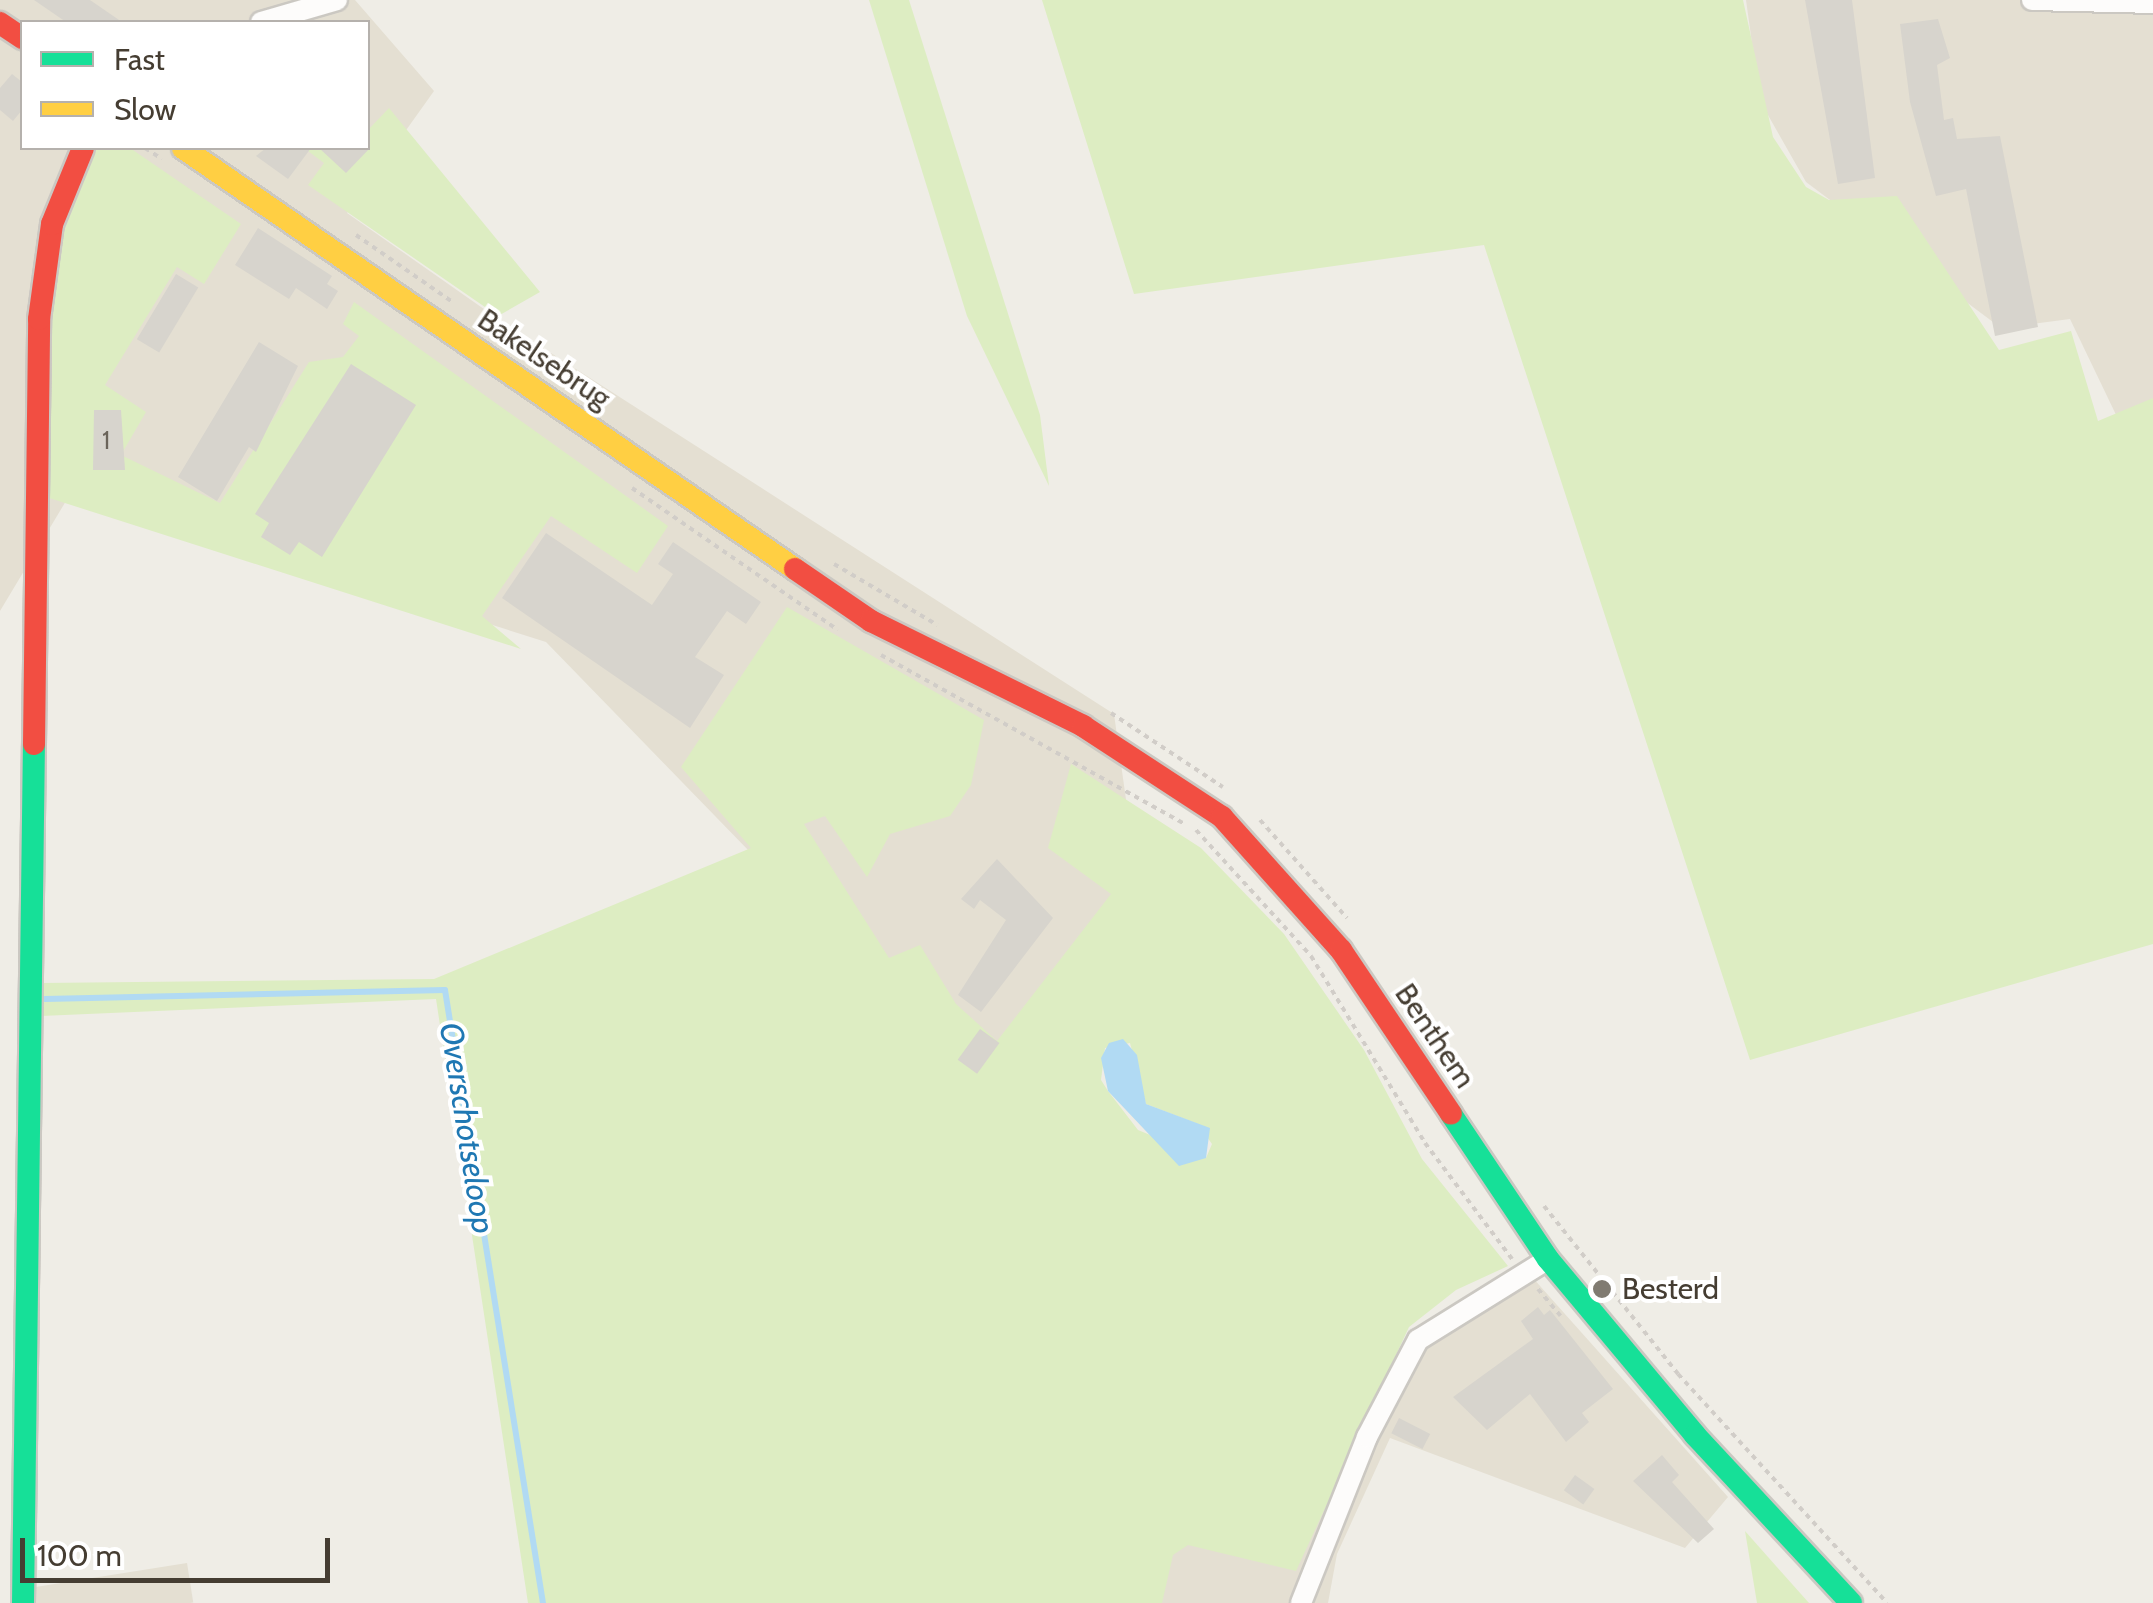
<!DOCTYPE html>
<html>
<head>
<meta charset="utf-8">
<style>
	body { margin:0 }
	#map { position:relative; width:2153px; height:1603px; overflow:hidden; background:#efede6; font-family:Cabin,sans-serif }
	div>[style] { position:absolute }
	.residential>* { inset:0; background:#e4dfd2; transform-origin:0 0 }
	.green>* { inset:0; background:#ddedc2 }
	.water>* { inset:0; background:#b1daf3 }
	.stream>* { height:6px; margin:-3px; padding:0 3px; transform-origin:3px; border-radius:3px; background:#b1daf3 }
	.building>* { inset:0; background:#d7d4cd; transform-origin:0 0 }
	.path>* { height:4px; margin-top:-2px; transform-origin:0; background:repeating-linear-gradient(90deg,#d1cdc8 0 5px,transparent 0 10px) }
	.roads { filter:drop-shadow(2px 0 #cbc8c2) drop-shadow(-2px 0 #cbc8c2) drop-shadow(0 2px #cbc8c2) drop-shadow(0 -2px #cbc8c2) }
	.street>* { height:20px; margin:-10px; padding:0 10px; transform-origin:10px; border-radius:10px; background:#fdfcfb }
	.fast>* { height:22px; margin:-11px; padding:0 11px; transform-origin:11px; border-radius:11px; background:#16e098 }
	.slow>* { height:22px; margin:-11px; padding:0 11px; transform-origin:11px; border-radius:11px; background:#ffcf43 }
	.jam>* { height:22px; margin:-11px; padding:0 11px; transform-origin:11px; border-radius:11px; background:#f24e42 }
	.dots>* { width:28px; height:28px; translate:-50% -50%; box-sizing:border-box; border:5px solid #fff; border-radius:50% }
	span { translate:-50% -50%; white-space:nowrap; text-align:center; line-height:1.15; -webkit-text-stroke:8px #fff; paint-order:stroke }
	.number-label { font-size:25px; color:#6b645a }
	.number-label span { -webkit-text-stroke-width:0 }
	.street-label { font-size:30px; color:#453d32 }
	.poi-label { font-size:30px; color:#453d32 }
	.left { translate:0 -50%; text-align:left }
	.water-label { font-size:32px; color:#1f78b3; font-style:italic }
	.legend { position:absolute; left:20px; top:20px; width:350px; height:130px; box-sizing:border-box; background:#fff; border:2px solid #b5b1ad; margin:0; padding:12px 18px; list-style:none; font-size:30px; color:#453d32 }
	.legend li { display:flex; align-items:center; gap:20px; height:50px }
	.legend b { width:50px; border:2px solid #b5b1ad }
	.scale { position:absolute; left:20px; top:1538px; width:310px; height:45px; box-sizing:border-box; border:5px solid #453d32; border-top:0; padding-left:12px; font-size:30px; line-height:35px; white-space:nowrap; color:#453d32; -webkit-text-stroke:8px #fff; paint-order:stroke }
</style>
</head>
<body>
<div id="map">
	<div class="residential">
		<div style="clip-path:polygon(evenodd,0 0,355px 0,434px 91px,347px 213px,501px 321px,1114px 714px,1138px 885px,988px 1058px,750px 852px,546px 642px,72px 491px,0 611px,0 0,22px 22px,368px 22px,368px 148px,22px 148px,22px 22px)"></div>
		<div style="clip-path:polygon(1746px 0,2153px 0,2153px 404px,2119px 421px,2070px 319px,2001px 328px,1806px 182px,1760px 101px)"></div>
		<div style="clip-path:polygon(1532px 1277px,1728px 1497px,1685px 1548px,1390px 1438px,1337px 1554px,1328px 1603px,1139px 1603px,1160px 1535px,1293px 1560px,1423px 1339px)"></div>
		<div style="left:187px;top:1563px;width:40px;height:174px;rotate:81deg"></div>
	</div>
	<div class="green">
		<div style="clip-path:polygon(869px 0,909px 0,1040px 415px,1049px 486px,967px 316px)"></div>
		<div style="clip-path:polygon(1042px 0,1743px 0,1773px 137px,1806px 187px,1829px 200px,1897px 196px,1999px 350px,2071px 331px,2098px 421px,2153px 398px,2153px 944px,1750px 1060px,1484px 245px,1134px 294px)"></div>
		<div style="clip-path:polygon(389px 108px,540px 292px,498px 316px,308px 185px,324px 163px,304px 148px,368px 148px,368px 130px)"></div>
		<div style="clip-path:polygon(96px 148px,130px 148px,241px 224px,204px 284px,177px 267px,105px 385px,146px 412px,121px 455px,220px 503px,309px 362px,343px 357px,359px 336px,343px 324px,354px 302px,668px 526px,637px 573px,551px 516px,482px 616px,521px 649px,43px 496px,49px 270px)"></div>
		<div style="clip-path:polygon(evenodd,787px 607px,984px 720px,971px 785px,950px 816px,890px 834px,867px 877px,825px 816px,804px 824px,889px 958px,920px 945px,956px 1004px,997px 1041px,1111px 894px,1048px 848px,1071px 764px,1201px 848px,1284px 934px,1364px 1050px,1422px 1159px,1508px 1266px,1456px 1290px,1409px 1327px,1296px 1571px,1188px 1545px,1173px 1555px,1162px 1603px,528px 1603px,436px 999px,41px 1016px,41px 983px,434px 979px,751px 848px,681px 767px,787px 607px,1130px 1043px,1146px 1104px,1198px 1124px,1212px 1144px,1206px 1158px,1138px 1130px,1108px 1091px,1101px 1080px,1105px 1048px,1130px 1043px)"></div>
		<div style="clip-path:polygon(1745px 1531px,1809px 1603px,1757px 1603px)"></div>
	</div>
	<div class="water">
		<div style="clip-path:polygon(1123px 1039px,1137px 1055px,1146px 1104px,1210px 1128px,1206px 1158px,1179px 1166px,1108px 1091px,1101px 1058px,1109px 1043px)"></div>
	</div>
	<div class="stream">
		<div style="left:45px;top:999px;width:400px;rotate:-1.3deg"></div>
		<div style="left:445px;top:990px;width:621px;rotate:80.92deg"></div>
	</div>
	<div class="building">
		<div style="clip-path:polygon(34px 0,90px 0,122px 22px,66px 22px)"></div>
		<div style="clip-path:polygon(1805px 0,1852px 0,1875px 178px,1838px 184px)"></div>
		<div style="clip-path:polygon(1938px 19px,1950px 58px,1937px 65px,1944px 120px,1953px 118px,1957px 139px,2000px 136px,2038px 327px,1995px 336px,1966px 189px,1936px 196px,1910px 102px,1900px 24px)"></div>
		<div style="clip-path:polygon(12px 74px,22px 82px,22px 110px,13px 121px,0 110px,0 88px)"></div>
		<div style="clip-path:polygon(266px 148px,311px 148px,288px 179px,256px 156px)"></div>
		<div style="clip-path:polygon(319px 148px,370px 148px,346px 173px)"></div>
		<div style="clip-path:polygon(258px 228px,332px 276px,327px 284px,338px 291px,327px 309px,296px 288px,289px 299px,235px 265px)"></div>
		<div style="left:176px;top:274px;width:26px;height:76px;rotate:31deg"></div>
		<div style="clip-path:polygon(259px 342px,298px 366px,256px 452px,249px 447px,217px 501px,178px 477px)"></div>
		<div style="clip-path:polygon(351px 364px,416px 405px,322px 557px,299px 542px,290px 555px,261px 537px,269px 523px,255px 514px)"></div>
		<div style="clip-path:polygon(94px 410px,121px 410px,125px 470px,93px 470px)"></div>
		<div style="clip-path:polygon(546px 533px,652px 605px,673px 574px,658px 564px,673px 542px,761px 602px,746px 624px,727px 611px,695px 657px,724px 675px,690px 728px,502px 598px)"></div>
		<div style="clip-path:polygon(997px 859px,1053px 918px,981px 1012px,958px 995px,1006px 920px,980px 900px,974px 909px,961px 899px)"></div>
		<div style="left:980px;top:1029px;width:24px;height:38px;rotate:36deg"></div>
		<div style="clip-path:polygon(1538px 1307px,1544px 1315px,1550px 1310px,1613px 1389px,1582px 1413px,1589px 1422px,1566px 1442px,1530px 1394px,1487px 1430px,1453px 1397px,1533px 1339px,1521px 1321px)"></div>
		<div style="left:1399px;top:1418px;width:35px;height:17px;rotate:27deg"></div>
		<div style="clip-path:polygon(1662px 1455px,1679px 1475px,1672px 1482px,1714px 1529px,1698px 1543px,1633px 1481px)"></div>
		<div style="left:1575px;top:1475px;width:24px;height:19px;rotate:36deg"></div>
	</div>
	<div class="path">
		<div style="left:145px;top:148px;width:20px;rotate:33deg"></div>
		<div style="left:356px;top:235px;width:116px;rotate:34.8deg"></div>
		<div style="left:632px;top:488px;width:250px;rotate:34.6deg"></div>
		<div style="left:834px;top:564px;width:120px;rotate:30.6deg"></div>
		<div style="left:881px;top:655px;width:346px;rotate:29.1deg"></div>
		<div style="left:1111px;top:713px;width:134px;rotate:33.5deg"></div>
		<div style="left:1260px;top:820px;width:131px;rotate:48.4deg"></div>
		<div style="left:1196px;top:830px;width:171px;rotate:47.6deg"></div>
		<div style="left:1311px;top:956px;width:219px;rotate:58.6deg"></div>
		<div style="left:1425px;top:1143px;width:145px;rotate:53.1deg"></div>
		<div style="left:1544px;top:1206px;width:215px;rotate:51.4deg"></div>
		<div style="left:1678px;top:1374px;width:310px;rotate:47.6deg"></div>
		<div style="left:1538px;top:1289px;width:35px;rotate:50deg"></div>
	</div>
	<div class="roads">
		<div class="street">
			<div style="left:2032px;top:0;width:121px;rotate:1.4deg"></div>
			<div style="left:261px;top:22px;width:79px;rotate:-16.1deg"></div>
			<div style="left:1301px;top:1603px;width:179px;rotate:-68.3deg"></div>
			<div style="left:1367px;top:1437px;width:110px;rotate:-62.3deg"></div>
			<div style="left:1418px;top:1340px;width:153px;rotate:-31.9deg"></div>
		</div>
		<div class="fast">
			<div style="left:1451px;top:1114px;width:174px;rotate:56.2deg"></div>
			<div style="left:1548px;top:1259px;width:229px;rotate:50.1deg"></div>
			<div style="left:1695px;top:1435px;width:229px;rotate:47.1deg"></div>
			<div style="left:23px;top:1603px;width:859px;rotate:-89.27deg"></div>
		</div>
		<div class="slow">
			<div style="left:183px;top:148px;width:743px;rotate:34.52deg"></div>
		</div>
		<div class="jam">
			<div style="left:0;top:23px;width:27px;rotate:34deg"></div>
			<div style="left:795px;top:569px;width:92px;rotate:34.4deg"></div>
			<div style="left:871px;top:621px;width:237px;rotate:26.3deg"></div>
			<div style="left:1083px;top:726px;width:166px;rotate:33.2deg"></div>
			<div style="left:1222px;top:817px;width:178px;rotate:48.2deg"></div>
			<div style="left:1341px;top:950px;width:197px;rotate:56.1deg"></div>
			<div style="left:34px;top:744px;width:425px;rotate:-89.3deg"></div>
			<div style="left:39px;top:319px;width:96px;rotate:-82.2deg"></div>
			<div style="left:52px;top:224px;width:82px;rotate:-67.8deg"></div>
		</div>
	</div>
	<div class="dots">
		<div style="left:1602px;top:1289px;background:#807b71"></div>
	</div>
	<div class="number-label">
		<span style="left:106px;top:440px">1</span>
	</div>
	<div class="street-label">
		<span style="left:544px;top:359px;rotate:34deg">Bakelsebrug</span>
		<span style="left:1435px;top:1036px;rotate:56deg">Benthem</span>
	</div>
	<div class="poi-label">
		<span class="left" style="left:1622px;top:1289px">Besterd</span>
	</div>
	<div class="water-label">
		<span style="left:467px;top:1128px;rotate:81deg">Overschotseloop</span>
	</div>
	<ul class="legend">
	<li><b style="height:12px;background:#16e098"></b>Fast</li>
	<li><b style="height:12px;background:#ffcf43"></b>Slow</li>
	</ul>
	<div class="scale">100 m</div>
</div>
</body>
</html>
